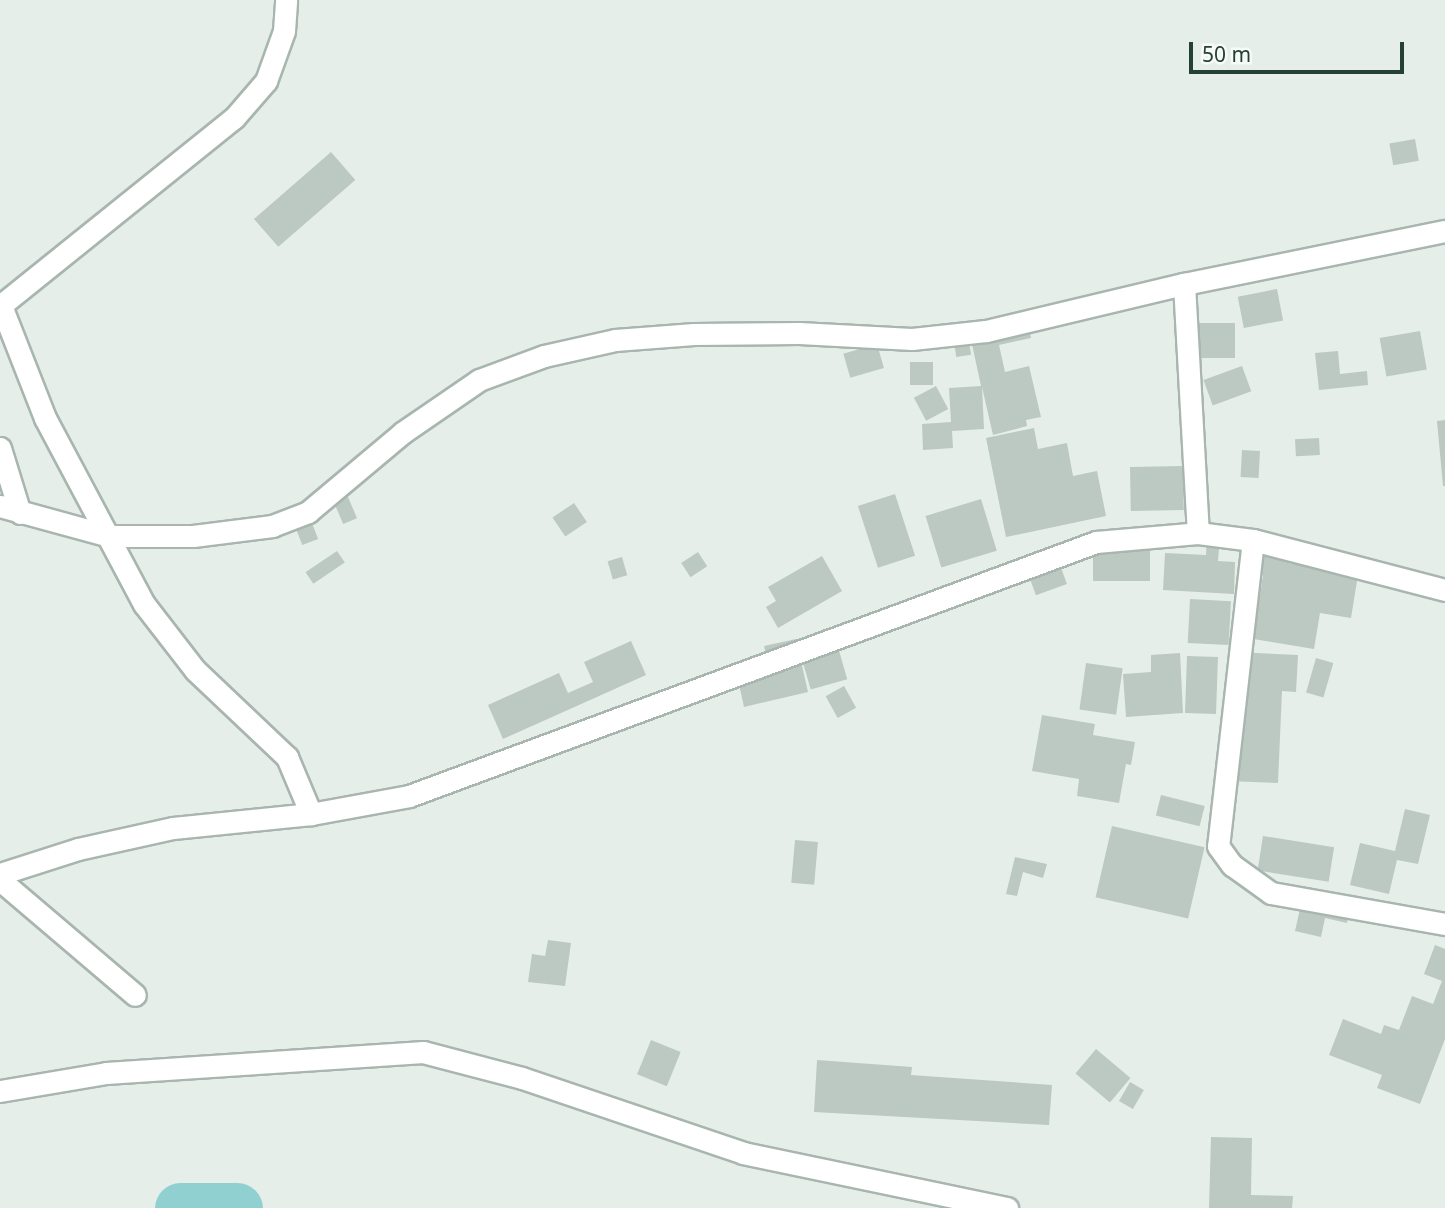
<!DOCTYPE html>
<html>
<head>
<meta charset="utf-8">
<style>
	body { margin:0 }
	#map { position:relative; width:1445px; height:1208px; overflow:hidden; background:#e6eee9; font-family:"Noto Sans",sans-serif }
	div>[style] { position:absolute }
	.river>* { height:51px; margin:-25.5px; padding:0 25.5px; transform-origin:25.5px; border-radius:25.5px; background:#91d0d0 }
	.building>* { inset:0; background:#bbc9c2; transform-origin:0 0 }
	.roads { filter:drop-shadow(2px 0 #a8b6af) drop-shadow(-2px 0 #a8b6af) drop-shadow(0 2px #a8b6af) drop-shadow(0 -2px #a8b6af) }
	.street>* { height:21px; margin:-10.5px; padding:0 10.5px; transform-origin:10.5px; border-radius:10.5px; background:#fff }
	.secondary>* { height:21px; margin:-10.5px; padding:0 10.5px; transform-origin:10.5px; border-radius:10.5px; background:#fff }
	span { translate:-50% -50%; white-space:nowrap; text-align:center; line-height:1.15; -webkit-text-stroke:6px #f7fbf8; paint-order:stroke }
	.scale { position:absolute; left:1189px; top:42px; width:215px; height:32px; box-sizing:border-box; border:4px solid #254035; border-top:0; padding-left:9px; font-size:21px; line-height:24px; white-space:nowrap; color:#254035; -webkit-text-stroke:5px #f7fbf8; paint-order:stroke }
</style>
</head>
<body>
<div id="map">
	<div class="river">
		<div style="left:180px;top:1208px;width:57px"></div>
	</div>
	<div class="building">
		<div style="left:1415px;top:139px;width:22px;height:26px;rotate:80deg"></div>
		<div style="left:331px;top:152px;width:37px;height:102px;rotate:49deg"></div>
		<div style="left:1277px;top:289px;width:32px;height:40px;rotate:79deg"></div>
		<div style="clip-path:polygon(1028px 321px,1031px 338px,999px 345px,1005px 372px,1029px 366px,1041px 417px,1026px 420px,1027px 426px,993px 435px,982px 387px,984px 429px,952px 431px,953px 448px,923px 450px,922px 424px,951px 422px,949px 388px,981px 386px,970px 335px)"></div>
		<div style="left:1235px;top:323px;width:35px;height:48px;rotate:90deg"></div>
		<div style="left:1420px;top:331px;width:39px;height:41px;rotate:80deg"></div>
		<div style="left:968px;top:335px;width:20px;height:15px;rotate:81deg"></div>
		<div style="left:877px;top:344px;width:25px;height:35px;rotate:74deg"></div>
		<div style="clip-path:polygon(1338px 351px,1340px 374px,1367px 371px,1368px 385px,1319px 390px,1315px 353px)"></div>
		<div style="left:910px;top:362px;width:23px;height:23px"></div>
		<div style="left:1242px;top:366px;width:27px;height:41px;rotate:70deg"></div>
		<div style="left:936px;top:386px;width:26px;height:25px;rotate:62deg"></div>
		<div style="clip-path:polygon(1445px 420px,1445px 486px,1443px 486px,1437px 421px)"></div>
		<div style="clip-path:polygon(1034px 428px,1038px 449px,1067px 443px,1073px 476px,1097px 471px,1106px 516px,1006px 537px,986px 438px)"></div>
		<div style="left:1319px;top:438px;width:17px;height:24px;rotate:87deg"></div>
		<div style="left:1242px;top:450px;width:18px;height:27px;rotate:3deg"></div>
		<div style="left:1183px;top:466px;width:44px;height:53px;rotate:89deg"></div>
		<div style="left:895px;top:494px;width:65px;height:39px;rotate:72deg"></div>
		<div style="left:348px;top:497px;width:23px;height:15px;rotate:67deg"></div>
		<div style="left:981px;top:499px;width:54px;height:58px;rotate:73deg"></div>
		<div style="left:574px;top:503px;width:23px;height:26px;rotate:56deg"></div>
		<div style="left:307px;top:510px;width:31px;height:17px;rotate:69deg"></div>
		<div style="clip-path:polygon(1207px 536px,1220px 537px,1218px 561px,1235px 562px,1234px 594px,1163px 590px,1165px 553px,1206px 555px)"></div>
		<div style="left:1093px;top:538px;width:57px;height:43px"></div>
		<div style="clip-path:polygon(1243px 540px,1291px 548px,1288px 563px,1358px 575px,1351px 618px,1320px 613px,1314px 649px,1241px 637px,1247px 600px,1259px 602px,1263px 575px,1238px 570px)"></div>
		<div style="left:337px;top:551px;width:14px;height:38px;rotate:56deg"></div>
		<div style="left:698px;top:552px;width:17px;height:20px;rotate:57deg"></div>
		<div style="left:1056px;top:554px;width:32px;height:33px;rotate:70deg"></div>
		<div style="clip-path:polygon(822px 556px,842px 591px,778px 628px,766px 607px,776px 601px,768px 587px)"></div>
		<div style="left:622px;top:557px;width:19px;height:15px;rotate:74deg"></div>
		<div style="left:1190px;top:599px;width:41px;height:44px;rotate:3deg"></div>
		<div style="left:834px;top:633px;width:48px;height:38px;rotate:74deg"></div>
		<div style="clip-path:polygon(796px 639px,808px 692px,744px 707px,735px 666px,767px 659px,764px 646px)"></div>
		<div style="clip-path:polygon(631px 641px,646px 675px,503px 739px,488px 705px,559px 673px,568px 693px,593px 682px,584px 662px)"></div>
		<div style="clip-path:polygon(1233px 652px,1298px 655px,1296px 692px,1282px 691px,1278px 783px,1228px 781px)"></div>
		<div style="clip-path:polygon(1180px 653px,1183px 713px,1126px 717px,1123px 674px,1151px 672px,1151px 655px)"></div>
		<div style="left:1187px;top:656px;width:31px;height:57px;rotate:2deg"></div>
		<div style="left:1316px;top:658px;width:18px;height:36px;rotate:16deg"></div>
		<div style="left:1086px;top:663px;width:37px;height:47px;rotate:8deg"></div>
		<div style="left:844px;top:686px;width:25px;height:21px;rotate:61deg"></div>
		<div style="clip-path:polygon(1042px 715px,1095px 724px,1093px 735px,1135px 742px,1131px 765px,1126px 764px,1119px 803px,1077px 796px,1079px 779px,1032px 771px)"></div>
		<div style="left:1161px;top:795px;width:45px;height:21px;rotate:14deg"></div>
		<div style="clip-path:polygon(1405px 809px,1430px 815px,1418px 864px,1397px 860px,1389px 894px,1350px 885px,1360px 843px,1395px 851px)"></div>
		<div style="left:1112px;top:826px;width:95px;height:73px;rotate:13deg"></div>
		<div style="left:1263px;top:836px;width:72px;height:35px;rotate:9deg"></div>
		<div style="left:795px;top:840px;width:23px;height:43px;rotate:5deg"></div>
		<div style="clip-path:polygon(1015px 857px,1047px 864px,1043px 878px,1023px 872px,1017px 896px,1006px 894px)"></div>
		<div style="clip-path:polygon(1302px 900px,1350px 910px,1347px 923px,1325px 918px,1321px 937px,1295px 931px)"></div>
		<div style="clip-path:polygon(548px 940px,571px 943px,565px 986px,528px 982px,532px 954px,545px 956px)"></div>
		<div style="clip-path:polygon(1435px 945px,1445px 949px,1445px 1039px,1420px 1104px,1377px 1088px,1382px 1075px,1329px 1055px,1343px 1019px,1381px 1034px,1384px 1025px,1399px 1030px,1412px 996px,1433px 1004px,1442px 981px,1424px 974px)"></div>
		<div style="left:651px;top:1040px;width:32px;height:37px;rotate:22deg"></div>
		<div style="left:1096px;top:1049px;width:45px;height:32px;rotate:40deg"></div>
		<div style="clip-path:polygon(817px 1060px,912px 1067px,911px 1075px,1052px 1085px,1049px 1125px,814px 1112px)"></div>
		<div style="left:1130px;top:1082px;width:16px;height:22px;rotate:30deg"></div>
		<div style="clip-path:polygon(1211px 1137px,1252px 1138px,1251px 1195px,1293px 1196px,1292px 1208px,1209px 1208px)"></div>
	</div>
	<div class="roads">
		<div class="street">
			<div style="left:1184px;top:284px;width:249px;rotate:86.8deg"></div>
			<div style="left:0;top:303px;width:123px;rotate:68.6deg"></div>
			<div style="left:45px;top:418px;width:211px;rotate:62deg"></div>
			<div style="left:144px;top:604px;width:83px;rotate:52.3deg"></div>
			<div style="left:195px;top:670px;width:127px;rotate:43.4deg"></div>
			<div style="left:287px;top:757px;width:62px;rotate:67.2deg"></div>
			<div style="left:0;top:306px;width:300px;rotate:-38.8deg"></div>
			<div style="left:234px;top:118px;width:49px;rotate:-49.1deg"></div>
			<div style="left:266px;top:81px;width:53px;rotate:-70.2deg"></div>
			<div style="left:284px;top:31px;width:31px;rotate:-86deg"></div>
			<div style="left:0;top:448px;width:68px;rotate:72.9deg"></div>
			<div style="left:1253px;top:540px;width:308px;rotate:96.5deg"></div>
			<div style="left:1218px;top:846px;width:24px;rotate:54deg"></div>
			<div style="left:1232px;top:865px;width:48px;rotate:35.7deg"></div>
			<div style="left:1271px;top:893px;width:177px;rotate:10.1deg"></div>
			<div style="left:0;top:874px;width:82px;rotate:-17.8deg"></div>
			<div style="left:78px;top:849px;width:97px;rotate:-12.5deg"></div>
			<div style="left:173px;top:828px;width:139px;rotate:-5.8deg"></div>
			<div style="left:311px;top:814px;width:100px;rotate:-10.4deg"></div>
			<div style="left:409px;top:796px;width:732px;rotate:-20.29deg"></div>
			<div style="left:1096px;top:542px;width:102px;rotate:-5deg"></div>
			<div style="left:1198px;top:533px;width:55px;rotate:7.3deg"></div>
			<div style="left:1253px;top:540px;width:198px;rotate:14.6deg"></div>
			<div style="left:0;top:880px;width:177px;rotate:40.4deg"></div>
		</div>
		<div class="secondary">
			<div style="left:0;top:506px;width:114px;rotate:15.3deg"></div>
			<div style="left:110px;top:536px;width:83px"></div>
			<div style="left:193px;top:536px;width:80px;rotate:-7.2deg"></div>
			<div style="left:272px;top:526px;width:39px;rotate:-21deg"></div>
			<div style="left:308px;top:512px;width:123px;rotate:-40deg"></div>
			<div style="left:402px;top:433px;width:93px;rotate:-34.5deg"></div>
			<div style="left:479px;top:380px;width:69px;rotate:-20.3deg"></div>
			<div style="left:544px;top:356px;width:73px;rotate:-12.7deg"></div>
			<div style="left:615px;top:340px;width:79px;rotate:-4.3deg"></div>
			<div style="left:694px;top:334px;width:105px;rotate:-0.5deg"></div>
			<div style="left:799px;top:333px;width:113px;rotate:3deg"></div>
			<div style="left:912px;top:339px;width:74px;rotate:-6.2deg"></div>
			<div style="left:986px;top:331px;width:204px;rotate:-13.4deg"></div>
			<div style="left:1184px;top:284px;width:266px;rotate:-11.5deg"></div>
			<div style="left:0;top:1091px;width:108px;rotate:-9.6deg"></div>
			<div style="left:106px;top:1073px;width:318px;rotate:-3.8deg"></div>
			<div style="left:423px;top:1052px;width:102px;rotate:14.7deg"></div>
			<div style="left:522px;top:1078px;width:233px;rotate:18.7deg"></div>
			<div style="left:743px;top:1153px;width:270px;rotate:11.8deg"></div>
		</div>
	</div>
	<div class="scale">50 m</div>
</div>
</body>
</html>
